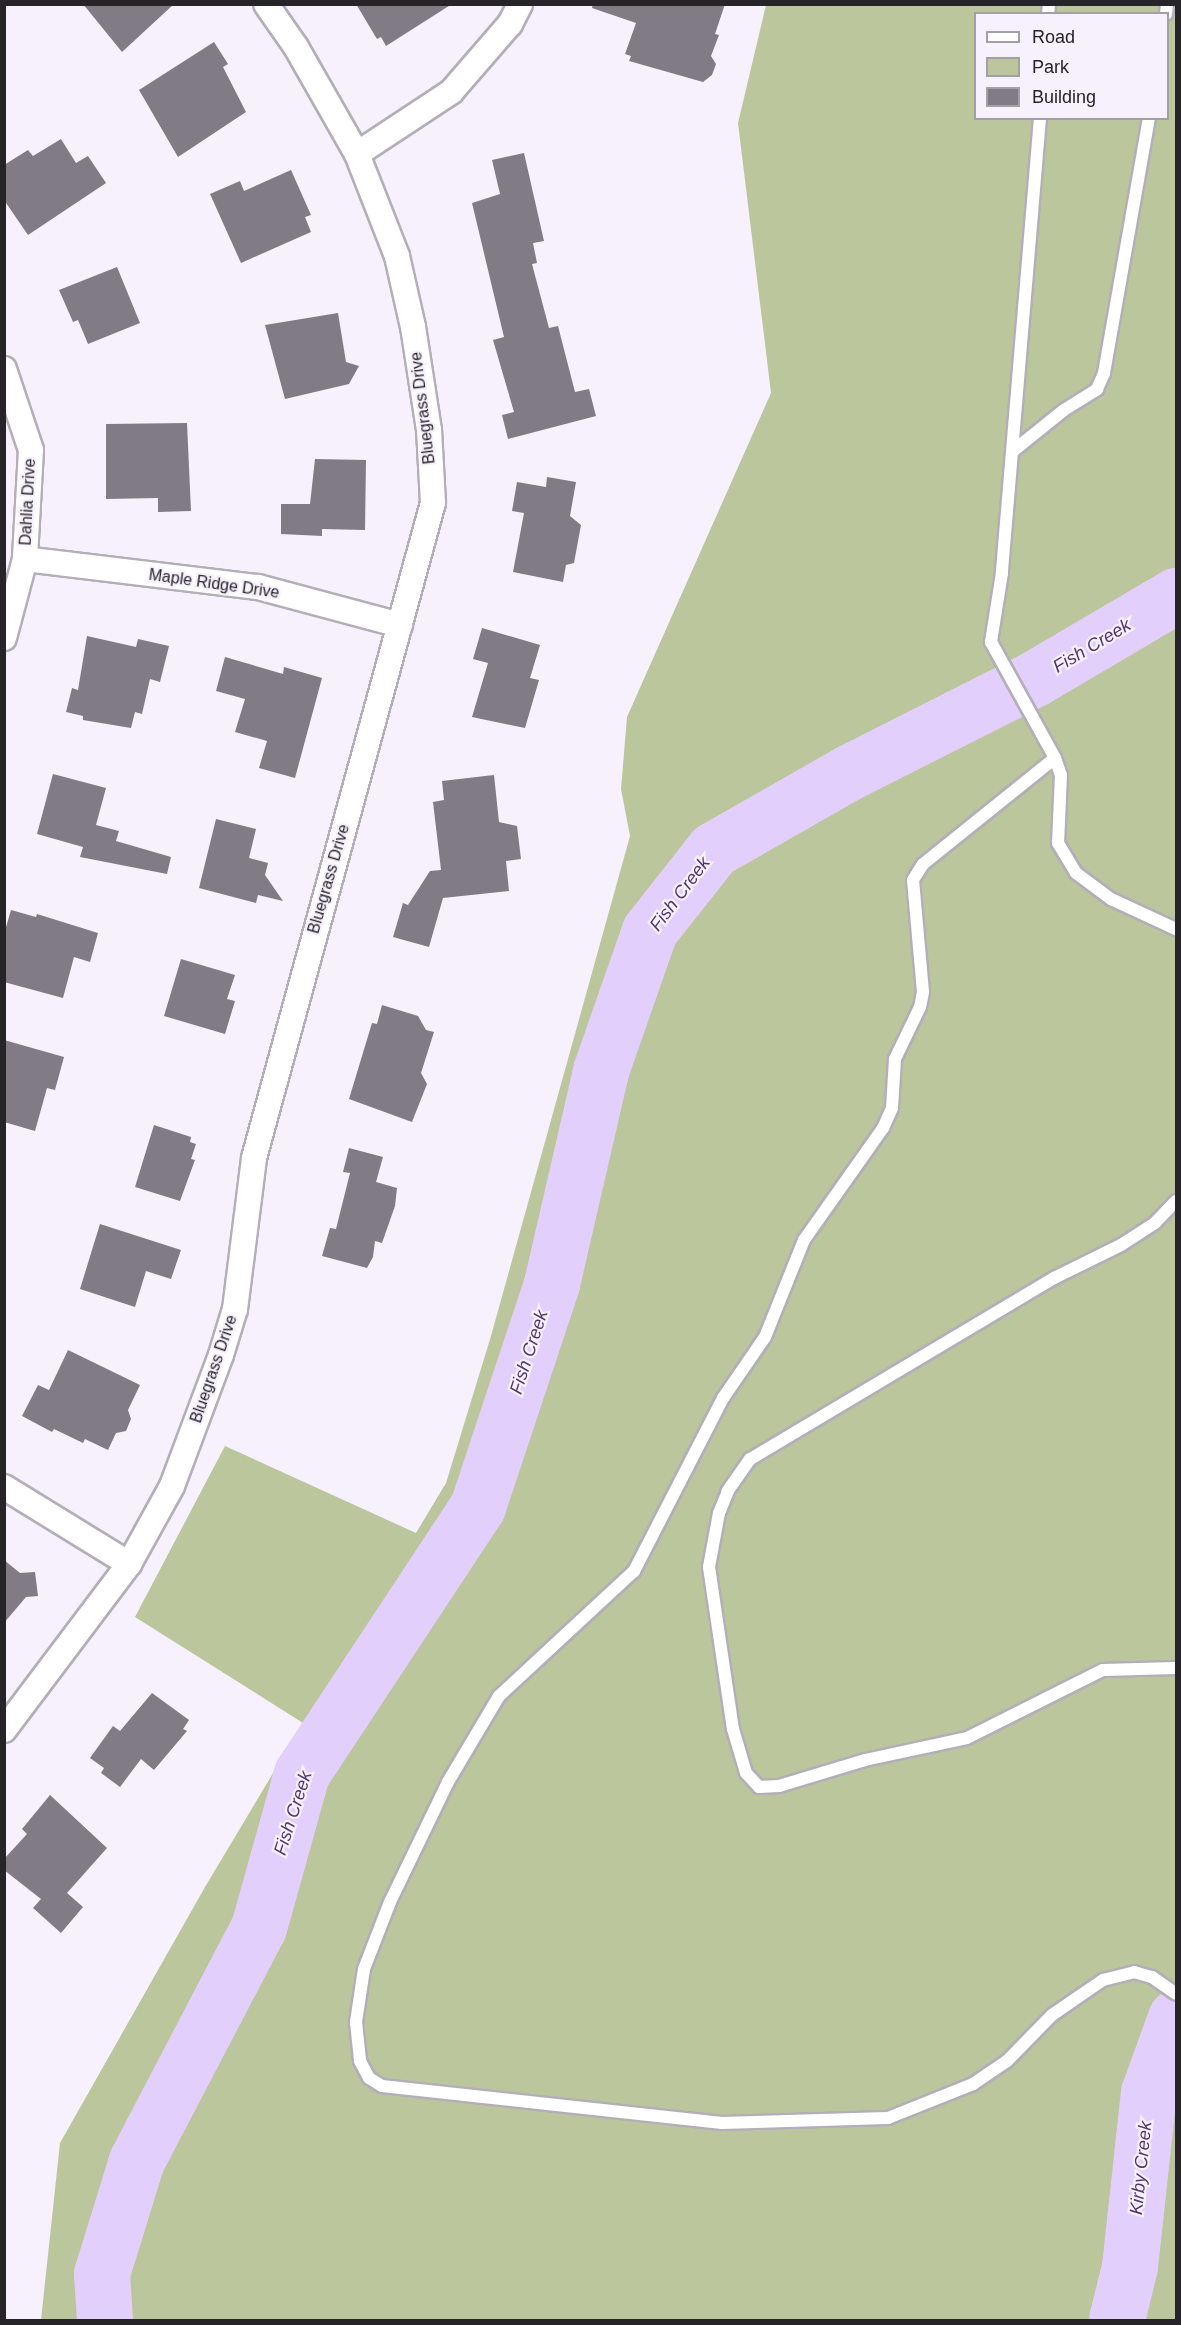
<!DOCTYPE html>
<html>
<head>
<meta charset="utf-8">
<style>
	body { margin:0 }
	#map { position:relative; width:1181px; height:2325px; overflow:hidden; background:#f6f1fc; font-family:Helvetica,sans-serif }
	div>[style] { position:absolute }
	.green>* { inset:0; background:#bcc69c }
	.river>* { height:56px; margin:-28px; padding:0 28px; transform-origin:28px; border-radius:28px; background:#e3cffb }
	.building>* { inset:0; background:#807b85 }
	.roads { filter:drop-shadow(2px 0 #b3aeb8) drop-shadow(-2px 0 #b3aeb8) drop-shadow(0 2px #b3aeb8) drop-shadow(0 -2px #b3aeb8) }
	.lane>* { height:12px; margin:-6px; padding:0 6px; transform-origin:6px; border-radius:6px; background:#fff }
	.street>* { height:24px; margin:-12px; padding:0 12px; transform-origin:12px; border-radius:12px; background:#fff }
	span { translate:-50% -50%; white-space:nowrap; text-align:center; line-height:1.15; -webkit-text-stroke:4.5px #f6f1fc; paint-order:stroke }
	.street-label { font-size:16px; color:#262428 }
	.water-label { font-size:18px; color:#51366c; font-style:italic }
	.frame { position:absolute; inset:0; border:6px solid #262428; pointer-events:none }
	.legend { position:absolute; left:974px; top:12px; width:195px; height:108px; box-sizing:border-box; background:#f6f1fc; border:2px solid #a39fa7; margin:0; padding:8px 10px; list-style:none; font-size:18px; color:#262428 }
	.legend li { display:flex; align-items:center; gap:12px; height:30px }
	.legend b { width:30px; border:2px solid #a39fa7 }
</style>
</head>
<body>
<div id="map">
	<div class="green">
		<div style="clip-path:polygon(evenodd,766px 5px,1176px 5px,1176px 2320px,41px 2320px,60px 2143px,205px 1887px,303px 1723px,135px 1617px,225px 1446px,416px 1533px,446px 1483px,491px 1336px,630px 836px,621px 789px,627px 717px,771px 393px,738px 123px,766px 5px,976px 14px,1168px 14px,1168px 118px,976px 118px,976px 14px)"></div>
	</div>
	<div class="river">
		<div style="left:105px;top:2320px;width:46px;rotate:-93.7deg"></div>
		<div style="left:102px;top:2274px;width:118px;rotate:-72.8deg"></div>
		<div style="left:137px;top:2161px;width:263px;rotate:-62.4deg"></div>
		<div style="left:259px;top:1928px;width:160px;rotate:-74.4deg"></div>
		<div style="left:302px;top:1774px;width:320px;rotate:-56.6deg"></div>
		<div style="left:478px;top:1507px;width:235px;rotate:-71.6deg"></div>
		<div style="left:552px;top:1284px;width:219px;rotate:-77deg"></div>
		<div style="left:601px;top:1071px;width:148px;rotate:-70.7deg"></div>
		<div style="left:650px;top:931px;width:103px;rotate:-51.7deg"></div>
		<div style="left:714px;top:850px;width:155px;rotate:-29.7deg"></div>
		<div style="left:849px;top:773px;width:208px;rotate:-26.8deg"></div>
		<div style="left:1035px;top:679px;width:164px;rotate:-30.5deg"></div>
		<div style="left:1117px;top:2320px;width:55px;rotate:-76.2deg"></div>
		<div style="left:1130px;top:2267px;width:175px;rotate:-83.8deg"></div>
		<div style="left:1149px;top:2093px;width:80px;rotate:-70.2deg"></div>
	</div>
	<div class="building">
		<div style="clip-path:polygon(83px 4px,174px 4px,122px 52px)"></div>
		<div style="clip-path:polygon(356px 4px,452px 4px,386px 46px,381px 37px,377px 39px)"></div>
		<div style="clip-path:polygon(593px 4px,725px 4px,715px 34px,719px 35px,711px 56px,716px 64px,712px 75px,703px 82px,629px 61px,631px 56px,625px 54px,636px 23px,592px 8px)"></div>
		<div style="clip-path:polygon(214px 42px,228px 64px,223px 67px,246px 112px,178px 157px,139px 90px)"></div>
		<div style="clip-path:polygon(61px 139px,76px 163px,88px 156px,106px 183px,28px 235px,4px 200px,4px 165px,28px 150px,33px 156px)"></div>
		<div style="clip-path:polygon(524px 153px,544px 241px,533px 243px,537px 263px,532px 264px,549px 328px,558px 326px,575px 392px,589px 389px,596px 416px,508px 439px,502px 415px,514px 412px,493px 340px,504px 337px,472px 203px,500px 194px,492px 160px)"></div>
		<div style="clip-path:polygon(291px 170px,311px 215px,305px 217px,311px 232px,241px 263px,210px 194px,240px 181px,244px 191px)"></div>
		<div style="clip-path:polygon(117px 267px,140px 323px,88px 344px,78px 320px,73px 322px,59px 290px)"></div>
		<div style="clip-path:polygon(338px 313px,346px 362px,359px 366px,349px 384px,285px 399px,265px 325px)"></div>
		<div style="clip-path:polygon(187px 423px,191px 511px,158px 512px,158px 498px,106px 499px,106px 424px)"></div>
		<div style="clip-path:polygon(315px 459px,366px 460px,365px 530px,322px 529px,322px 536px,281px 534px,281px 504px,310px 504px)"></div>
		<div style="clip-path:polygon(547px 477px,576px 482px,570px 516px,581px 525px,574px 563px,566px 565px,563px 582px,513px 572px,524px 513px,512px 511px,517px 482px,546px 487px)"></div>
		<div style="clip-path:polygon(482px 628px,540px 645px,530px 678px,539px 680px,525px 728px,472px 717px,488px 663px,473px 659px)"></div>
		<div style="clip-path:polygon(87px 636px,136px 647px,138px 639px,169px 646px,160px 682px,150px 679px,142px 714px,135px 712px,131px 728px,83px 720px,83px 716px,66px 712px,72px 688px,78px 690px)"></div>
		<div style="clip-path:polygon(225px 657px,283px 674px,284px 667px,322px 678px,295px 778px,259px 768px,267px 741px,235px 732px,245px 699px,216px 691px)"></div>
		<div style="clip-path:polygon(53px 774px,106px 788px,96px 825px,119px 831px,116px 841px,171px 857px,167px 874px,80px 857px,83px 847px,37px 834px)"></div>
		<div style="clip-path:polygon(494px 775px,499px 822px,517px 826px,521px 859px,506px 861px,509px 891px,443px 898px,429px 947px,393px 937px,403px 903px,408px 905px,430px 871px,441px 870px,433px 802px,444px 800px,442px 781px)"></div>
		<div style="clip-path:polygon(216px 819px,256px 829px,249px 858px,268px 863px,265px 875px,283px 901px,258px 895px,256px 903px,199px 888px)"></div>
		<div style="clip-path:polygon(11px 910px,36px 917px,37px 914px,98px 933px,90px 962px,74px 957px,63px 998px,4px 982px,4px 934px)"></div>
		<div style="clip-path:polygon(181px 959px,235px 975px,227px 999px,235px 1001px,225px 1034px,164px 1016px)"></div>
		<div style="clip-path:polygon(382px 1005px,418px 1016px,426px 1030px,434px 1032px,421px 1073px,427px 1084px,412px 1122px,349px 1099px,372px 1023px,377px 1024px)"></div>
		<div style="clip-path:polygon(4px 1040px,64px 1057px,55px 1090px,47px 1088px,35px 1131px,4px 1122px)"></div>
		<div style="clip-path:polygon(154px 1125px,191px 1137px,190px 1142px,196px 1144px,191px 1159px,195px 1160px,180px 1201px,135px 1187px)"></div>
		<div style="clip-path:polygon(349px 1148px,383px 1157px,376px 1182px,397px 1188px,395px 1206px,382px 1243px,375px 1241px,373px 1257px,367px 1268px,322px 1256px,330px 1228px,336px 1229px,350px 1173px,343px 1172px)"></div>
		<div style="clip-path:polygon(100px 1224px,181px 1250px,171px 1279px,146px 1271px,135px 1307px,80px 1289px)"></div>
		<div style="clip-path:polygon(68px 1350px,140px 1385px,128px 1410px,131px 1419px,126px 1431px,116px 1433px,108px 1450px,85px 1439px,83px 1443px,54px 1429px,52px 1432px,22px 1416px,38px 1385px,49px 1390px)"></div>
		<div style="clip-path:polygon(4px 1560px,20px 1573px,35px 1572px,38px 1596px,26px 1597px,4px 1623px)"></div>
		<div style="clip-path:polygon(152px 1693px,189px 1720px,183px 1729px,187px 1731px,154px 1770px,141px 1759px,120px 1787px,101px 1773px,104px 1768px,90px 1758px,113px 1726px,120px 1731px)"></div>
		<div style="clip-path:polygon(50px 1795px,107px 1848px,67px 1893px,83px 1907px,61px 1933px,33px 1908px,41px 1899px,4px 1870px,4px 1859px,27px 1834px,22px 1829px)"></div>
	</div>
	<div class="roads">
		<div class="lane">
			<div style="left:1048px;top:14px;width:10px;rotate:-84deg"></div>
			<div style="left:1166px;top:14px;width:10px;rotate:-84deg"></div>
			<div style="left:1040px;top:118px;width:457px;rotate:94.8deg"></div>
			<div style="left:1002px;top:573px;width:70px;rotate:99.1deg"></div>
			<div style="left:991px;top:642px;width:132px;rotate:61.1deg"></div>
			<div style="left:1055px;top:758px;width:18px;rotate:71deg"></div>
			<div style="left:1061px;top:775px;width:68px;rotate:92.5deg"></div>
			<div style="left:1058px;top:843px;width:35px;rotate:59deg"></div>
			<div style="left:1076px;top:873px;width:44px;rotate:36.6deg"></div>
			<div style="left:1111px;top:899px;width:72px;rotate:24.8deg"></div>
			<div style="left:1013px;top:451px;width:65px;rotate:-38.8deg"></div>
			<div style="left:1064px;top:410px;width:39px;rotate:-32deg"></div>
			<div style="left:1097px;top:389px;width:17px;rotate:-66deg"></div>
			<div style="left:1104px;top:373px;width:259px;rotate:-80deg"></div>
			<div style="left:1055px;top:758px;width:169px;rotate:141.2deg"></div>
			<div style="left:923px;top:864px;width:19px;rotate:122deg"></div>
			<div style="left:913px;top:880px;width:112px;rotate:84.9deg"></div>
			<div style="left:923px;top:992px;width:15px;rotate:101deg"></div>
			<div style="left:920px;top:1007px;width:58px;rotate:115.7deg"></div>
			<div style="left:895px;top:1059px;width:49px;rotate:93.5deg"></div>
			<div style="left:892px;top:1108px;width:22px;rotate:114deg"></div>
			<div style="left:883px;top:1128px;width:137px;rotate:125.2deg"></div>
			<div style="left:804px;top:1240px;width:105px;rotate:111.9deg"></div>
			<div style="left:765px;top:1337px;width:74px;rotate:124.5deg"></div>
			<div style="left:723px;top:1398px;width:195px;rotate:117.2deg"></div>
			<div style="left:634px;top:1571px;width:184px;rotate:137.2deg"></div>
			<div style="left:499px;top:1696px;width:100px;rotate:120.7deg"></div>
			<div style="left:448px;top:1782px;width:133px;rotate:115.8deg"></div>
			<div style="left:390px;top:1902px;width:72px;rotate:111.2deg"></div>
			<div style="left:364px;top:1969px;width:54px;rotate:98.6deg"></div>
			<div style="left:356px;top:2022px;width:39px;rotate:84deg"></div>
			<div style="left:360px;top:2061px;width:19px;rotate:62deg"></div>
			<div style="left:369px;top:2078px;width:15px;rotate:32deg"></div>
			<div style="left:382px;top:2086px;width:342px;rotate:6.2deg"></div>
			<div style="left:722px;top:2123px;width:166px;rotate:-1.7deg"></div>
			<div style="left:888px;top:2118px;width:92px;rotate:-21.8deg"></div>
			<div style="left:973px;top:2084px;width:41px;rotate:-34.1deg"></div>
			<div style="left:1007px;top:2061px;width:64px;rotate:-45.6deg"></div>
			<div style="left:1052px;top:2015px;width:62px;rotate:-34.5deg"></div>
			<div style="left:1103px;top:1980px;width:32px;rotate:-14deg"></div>
			<div style="left:1134px;top:1972px;width:19px;rotate:16deg"></div>
			<div style="left:1152px;top:1977px;width:29px;rotate:35deg"></div>
			<div style="left:1176px;top:1201px;width:30px;rotate:134deg"></div>
			<div style="left:1155px;top:1223px;width:40px;rotate:147.1deg"></div>
			<div style="left:1121px;top:1245px;width:75px;rotate:153.8deg"></div>
			<div style="left:1054px;top:1278px;width:354px;rotate:149.2deg"></div>
			<div style="left:750px;top:1459px;width:39px;rotate:125deg"></div>
			<div style="left:728px;top:1491px;width:24px;rotate:112deg"></div>
			<div style="left:719px;top:1513px;width:55px;rotate:100.5deg"></div>
			<div style="left:709px;top:1567px;width:164px;rotate:81.6deg"></div>
			<div style="left:733px;top:1729px;width:46px;rotate:73.5deg"></div>
			<div style="left:746px;top:1773px;width:19px;rotate:47deg"></div>
			<div style="left:759px;top:1787px;width:20px;rotate:-3deg"></div>
			<div style="left:779px;top:1786px;width:90px;rotate:-16.8deg"></div>
			<div style="left:865px;top:1760px;width:104px;rotate:-12.2deg"></div>
			<div style="left:967px;top:1738px;width:152px;rotate:-26.6deg"></div>
			<div style="left:1103px;top:1670px;width:73px;rotate:-1.6deg"></div>
		</div>
		<div class="street">
			<div style="left:357px;top:154px;width:113px;rotate:-33.4deg"></div>
			<div style="left:451px;top:92px;width:90px;rotate:-49.1deg"></div>
			<div style="left:510px;top:24px;width:22px;rotate:-63deg"></div>
			<div style="left:4px;top:369px;width:85px;rotate:71.6deg"></div>
			<div style="left:31px;top:450px;width:109px;rotate:93.2deg"></div>
			<div style="left:25px;top:559px;width:82px;rotate:104.9deg"></div>
			<div style="left:25px;top:559px;width:235px;rotate:6.9deg"></div>
			<div style="left:258px;top:587px;width:147px;rotate:15deg"></div>
			<div style="left:4px;top:1487px;width:147px;rotate:31.6deg"></div>
			<div style="left:4px;top:1730px;width:208px;rotate:-53deg"></div>
			<div style="left:129px;top:1564px;width:89px;rotate:-61.1deg"></div>
			<div style="left:172px;top:1486px;width:140px;rotate:-69.5deg"></div>
			<div style="left:221px;top:1355px;width:48px;rotate:-73.1deg"></div>
			<div style="left:235px;top:1309px;width:152px;rotate:-82.8deg"></div>
			<div style="left:254px;top:1158px;width:679px;rotate:-74.72deg"></div>
			<div style="left:433px;top:503px;width:73px;rotate:-93.1deg"></div>
			<div style="left:429px;top:430px;width:104px;rotate:-98.8deg"></div>
			<div style="left:413px;top:327px;width:73px;rotate:-102.7deg"></div>
			<div style="left:397px;top:256px;width:110px;rotate:-111.4deg"></div>
			<div style="left:357px;top:154px;width:123px;rotate:-119.7deg"></div>
			<div style="left:296px;top:47px;width:52px;rotate:-124.9deg"></div>
		</div>
	</div>
	<div class="street-label">
		<span style="left:423px;top:408px;rotate:-97deg">Bluegrass Drive</span>
		<span style="left:28px;top:502px;rotate:-87deg">Dahlia Drive</span>
		<span style="left:214px;top:584px;rotate:8deg">Maple Ridge Drive</span>
		<span style="left:329px;top:879px;rotate:-74deg">Bluegrass Drive</span>
		<span style="left:214px;top:1369px;rotate:-71deg">Bluegrass Drive</span>
	</div>
	<div class="water-label">
		<span style="left:1092px;top:646px;rotate:-31deg">Fish Creek</span>
		<span style="left:680px;top:894px;rotate:-53deg">Fish Creek</span>
		<span style="left:529px;top:1352px;rotate:-72deg">Fish Creek</span>
		<span style="left:293px;top:1813px;rotate:-72deg">Fish Creek</span>
		<span style="left:1141px;top:2168px;rotate:-84deg">Kirby Creek</span>
	</div>
	<div class="frame"></div>
	<ul class="legend">
	<li><b style="height:8px;background:#fff"></b>Road</li>
	<li><b style="height:16px;background:#bcc69c"></b>Park</li>
	<li><b style="height:16px;background:#807b85"></b>Building</li>
	</ul>
</div>
</body>
</html>
